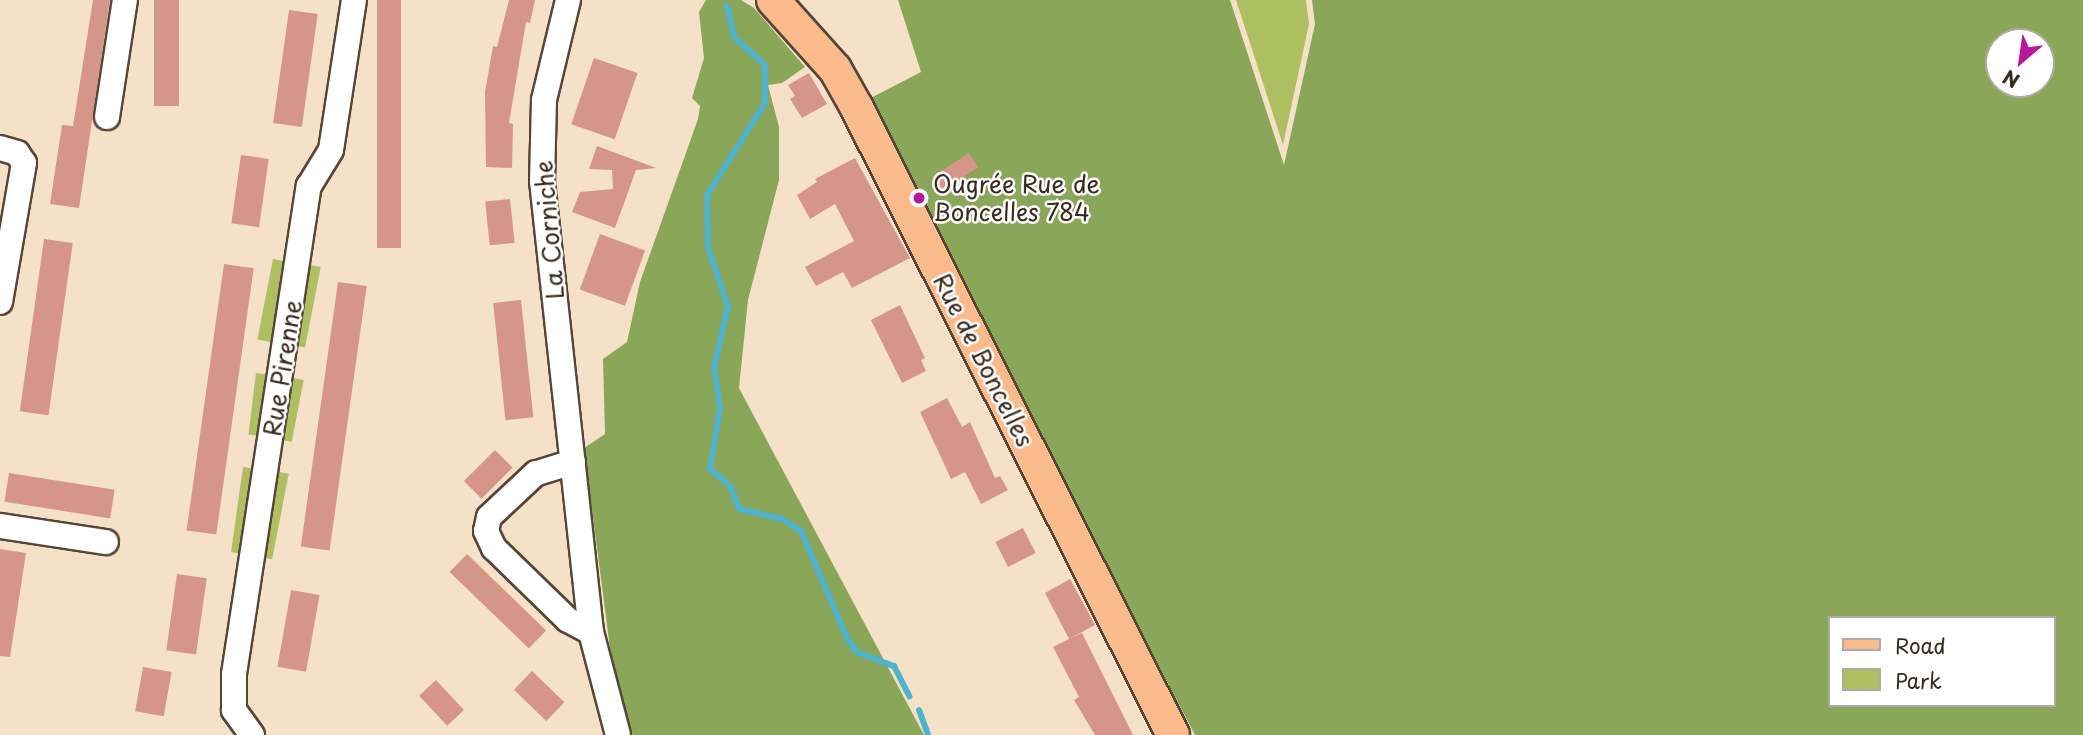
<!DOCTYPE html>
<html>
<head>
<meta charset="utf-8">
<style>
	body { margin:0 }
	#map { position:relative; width:2083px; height:735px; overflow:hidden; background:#f5e1c8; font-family:"Playpen Sans",sans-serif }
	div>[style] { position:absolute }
	.green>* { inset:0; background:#aebf62; transform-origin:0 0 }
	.forest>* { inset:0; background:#8aa658 }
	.stream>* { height:6px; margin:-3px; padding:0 3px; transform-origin:3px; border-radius:3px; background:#4fb3ce }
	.building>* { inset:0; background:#d59689; transform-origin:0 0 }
	.roads { filter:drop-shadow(2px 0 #574538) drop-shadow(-2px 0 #574538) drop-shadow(0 2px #574538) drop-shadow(0 -2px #574538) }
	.minor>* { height:24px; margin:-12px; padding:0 12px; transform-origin:12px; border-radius:12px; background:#fff }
	.major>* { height:32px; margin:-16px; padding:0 16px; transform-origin:16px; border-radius:16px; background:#fabb8c }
	.dots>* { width:19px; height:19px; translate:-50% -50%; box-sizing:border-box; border:4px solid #fff; border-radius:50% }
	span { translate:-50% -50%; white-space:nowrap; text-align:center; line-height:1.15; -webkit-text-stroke:5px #fff; paint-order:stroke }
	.poi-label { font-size:24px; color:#3b2a1e }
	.left { translate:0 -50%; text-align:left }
	.street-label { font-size:24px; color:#3b2a1e }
	.legend { position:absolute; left:1828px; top:616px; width:228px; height:91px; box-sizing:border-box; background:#fff; border:2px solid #b1aaa5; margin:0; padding:9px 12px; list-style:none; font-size:21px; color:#3b2a1e }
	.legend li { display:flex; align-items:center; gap:14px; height:35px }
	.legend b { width:35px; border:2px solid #b1aaa5 }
	.north { position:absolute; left:1985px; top:28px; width:70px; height:70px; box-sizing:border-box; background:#fff; border:2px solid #b1aaa5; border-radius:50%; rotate:209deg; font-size:19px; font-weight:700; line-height:28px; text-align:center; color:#3b2a1e }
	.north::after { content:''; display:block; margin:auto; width:24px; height:32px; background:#b5179e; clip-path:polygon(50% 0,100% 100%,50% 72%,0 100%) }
</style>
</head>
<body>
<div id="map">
	<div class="green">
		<div style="clip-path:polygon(1236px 0,1306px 0,1309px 24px,1283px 145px)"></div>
		<div style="left:273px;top:259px;width:16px;height:82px;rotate:11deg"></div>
		<div style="left:305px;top:264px;width:16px;height:82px;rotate:11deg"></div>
		<div style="left:256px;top:373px;width:16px;height:62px;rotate:7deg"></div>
		<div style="left:288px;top:377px;width:16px;height:63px;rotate:11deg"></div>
		<div style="left:243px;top:467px;width:15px;height:86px;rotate:8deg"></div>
		<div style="left:274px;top:471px;width:15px;height:87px;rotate:11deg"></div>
	</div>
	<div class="forest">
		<div style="clip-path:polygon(706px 0,741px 0,754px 8px,805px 67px,782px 83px,768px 85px,779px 127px,779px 180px,748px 300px,739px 388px,924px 735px,633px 735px,613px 671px,584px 448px,605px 434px,603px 359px,627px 342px,640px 282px,698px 119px,700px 106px,692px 98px,704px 58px,699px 12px)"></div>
		<div style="clip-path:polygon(evenodd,898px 0,1230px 0,1284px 165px,1315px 24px,1312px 0,2083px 0,2083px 735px,1195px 735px,863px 102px,921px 72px,898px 0,1999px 42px,2041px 42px,2041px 84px,1999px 84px,1999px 42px,898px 0,1829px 618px,2053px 618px,2053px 705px,1829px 705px,1829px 618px)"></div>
	</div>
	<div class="stream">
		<div style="left:727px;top:6px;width:32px;rotate:77deg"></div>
		<div style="left:734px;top:37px;width:42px;rotate:42.1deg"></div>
		<div style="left:765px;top:65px;width:38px;rotate:90deg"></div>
		<div style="left:765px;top:103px;width:109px;rotate:122.2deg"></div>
		<div style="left:707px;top:195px;width:52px;rotate:88.9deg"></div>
		<div style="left:708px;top:247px;width:63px;rotate:71.6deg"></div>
		<div style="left:728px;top:307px;width:62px;rotate:103.1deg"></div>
		<div style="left:714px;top:367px;width:41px;rotate:81.7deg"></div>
		<div style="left:720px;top:408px;width:62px;rotate:99.3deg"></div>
		<div style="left:710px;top:469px;width:26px;rotate:40deg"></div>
		<div style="left:730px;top:486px;width:25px;rotate:67deg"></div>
		<div style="left:740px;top:509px;width:43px;rotate:13.4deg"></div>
		<div style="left:782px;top:519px;width:22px;rotate:32deg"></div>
		<div style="left:801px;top:531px;width:119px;rotate:66.7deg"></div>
		<div style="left:848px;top:640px;width:15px;rotate:53deg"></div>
		<div style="left:857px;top:652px;width:40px;rotate:21deg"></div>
		<div style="left:894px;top:666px;width:34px;rotate:63deg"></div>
		<div style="left:919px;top:710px;width:27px;rotate:70deg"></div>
	</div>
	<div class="building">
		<div style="clip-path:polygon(93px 0,110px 0,79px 208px,50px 204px,62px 125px,73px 126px)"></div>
		<div style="left:154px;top:0;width:25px;height:106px"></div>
		<div style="left:377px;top:0;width:24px;height:248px"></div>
		<div style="clip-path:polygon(509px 0,535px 0,530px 23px,526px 22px,509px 123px,513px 124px,512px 168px,486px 167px,485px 92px,493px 46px,497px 47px)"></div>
		<div style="left:289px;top:10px;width:29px;height:114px;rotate:8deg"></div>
		<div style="left:594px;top:58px;width:46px;height:70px;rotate:19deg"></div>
		<div style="clip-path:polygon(809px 73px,827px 104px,802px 118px,790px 99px,795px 96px,788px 85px)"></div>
		<div style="clip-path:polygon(597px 146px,656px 168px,636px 170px,615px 228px,572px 212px,580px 192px,613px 189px,612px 170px,589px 169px)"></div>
		<div style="left:969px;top:153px;width:17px;height:44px;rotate:57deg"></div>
		<div style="left:241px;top:155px;width:28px;height:69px;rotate:8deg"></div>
		<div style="clip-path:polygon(855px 158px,910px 258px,852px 288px,843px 272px,816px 286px,805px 267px,854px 241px,835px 204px,810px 219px,797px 195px,817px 182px,815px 179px)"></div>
		<div style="left:510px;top:199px;width:44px;height:25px;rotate:84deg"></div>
		<div style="left:600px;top:234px;width:48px;height:59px;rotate:20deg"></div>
		<div style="left:44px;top:239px;width:29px;height:174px;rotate:8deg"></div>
		<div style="left:224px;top:264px;width:30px;height:269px;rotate:8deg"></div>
		<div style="left:338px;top:282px;width:29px;height:267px;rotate:8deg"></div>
		<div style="left:521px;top:300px;width:118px;height:28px;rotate:84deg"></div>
		<div style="clip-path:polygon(900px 305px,925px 358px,921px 360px,926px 371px,902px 383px,871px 320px)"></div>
		<div style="clip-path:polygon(947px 398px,962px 427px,970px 422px,995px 478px,1000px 476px,1008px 490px,981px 504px,965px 472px,951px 479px,920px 412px)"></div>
		<div style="left:495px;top:450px;width:25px;height:44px;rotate:45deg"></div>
		<div style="left:9px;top:473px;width:107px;height:29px;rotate:9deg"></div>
		<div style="left:1023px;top:528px;width:28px;height:31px;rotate:63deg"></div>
		<div style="clip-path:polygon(0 549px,26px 553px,10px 657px,0 656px)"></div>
		<div style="left:467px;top:554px;width:110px;height:25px;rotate:44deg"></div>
		<div style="left:177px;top:574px;width:30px;height:77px;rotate:8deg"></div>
		<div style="clip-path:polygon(1070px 579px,1095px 625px,1069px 639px,1082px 633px,1133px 735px,1095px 735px,1074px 700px,1079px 697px,1053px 647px,1069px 639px,1045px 593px)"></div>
		<div style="left:291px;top:590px;width:29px;height:78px;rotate:10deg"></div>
		<div style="left:143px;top:667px;width:29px;height:45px;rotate:10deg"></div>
		<div style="left:532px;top:671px;width:45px;height:26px;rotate:44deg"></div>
		<div style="left:436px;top:680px;width:41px;height:23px;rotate:47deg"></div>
	</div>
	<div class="roads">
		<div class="minor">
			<div style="left:568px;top:0;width:103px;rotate:103.5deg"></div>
			<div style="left:544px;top:100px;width:81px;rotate:91.4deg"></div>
			<div style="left:542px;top:181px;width:454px;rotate:83.8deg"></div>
			<div style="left:591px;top:632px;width:106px;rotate:75.3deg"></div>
			<div style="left:107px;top:117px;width:118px;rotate:-81.3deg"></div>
			<div style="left:0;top:148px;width:18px;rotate:16deg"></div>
			<div style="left:17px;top:153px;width:12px;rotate:55deg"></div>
			<div style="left:24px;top:163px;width:141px;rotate:99.8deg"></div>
			<div style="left:573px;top:462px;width:39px;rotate:163deg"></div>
			<div style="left:536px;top:473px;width:64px;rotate:136.9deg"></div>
			<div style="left:489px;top:517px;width:14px;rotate:102deg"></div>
			<div style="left:486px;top:531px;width:19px;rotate:65deg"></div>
			<div style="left:494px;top:548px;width:103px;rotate:44.2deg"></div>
			<div style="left:568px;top:620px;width:26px;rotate:28deg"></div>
			<div style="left:0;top:526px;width:107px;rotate:8.6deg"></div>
			<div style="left:252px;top:735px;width:31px;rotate:-126deg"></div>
			<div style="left:234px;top:710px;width:36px;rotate:-90deg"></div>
			<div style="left:234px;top:674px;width:494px;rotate:-81.3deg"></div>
			<div style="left:309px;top:186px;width:42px;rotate:-58.6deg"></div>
			<div style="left:331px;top:150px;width:152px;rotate:-81.3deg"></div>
		</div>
		<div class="major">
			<div style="left:773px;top:0;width:93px;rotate:48.1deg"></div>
			<div style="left:835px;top:69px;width:45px;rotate:60.6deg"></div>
			<div style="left:857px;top:108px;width:702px;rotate:63.25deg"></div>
		</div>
	</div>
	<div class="dots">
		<div style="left:919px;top:198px;background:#b5179e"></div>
	</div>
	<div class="poi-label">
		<span class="left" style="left:933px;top:198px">Ougrée Rue de<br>Boncelles 784</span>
	</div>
	<div class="street-label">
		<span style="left:549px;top:230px;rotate:-95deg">La Corniche</span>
		<span style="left:984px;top:360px;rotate:63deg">Rue de Boncelles</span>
		<span style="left:282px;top:368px;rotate:-81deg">Rue Pirenne</span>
	</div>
	<ul class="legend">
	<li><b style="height:9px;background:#fabb8c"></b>Road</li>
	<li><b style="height:19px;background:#aebf62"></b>Park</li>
	</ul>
	<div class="north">N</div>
</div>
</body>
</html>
